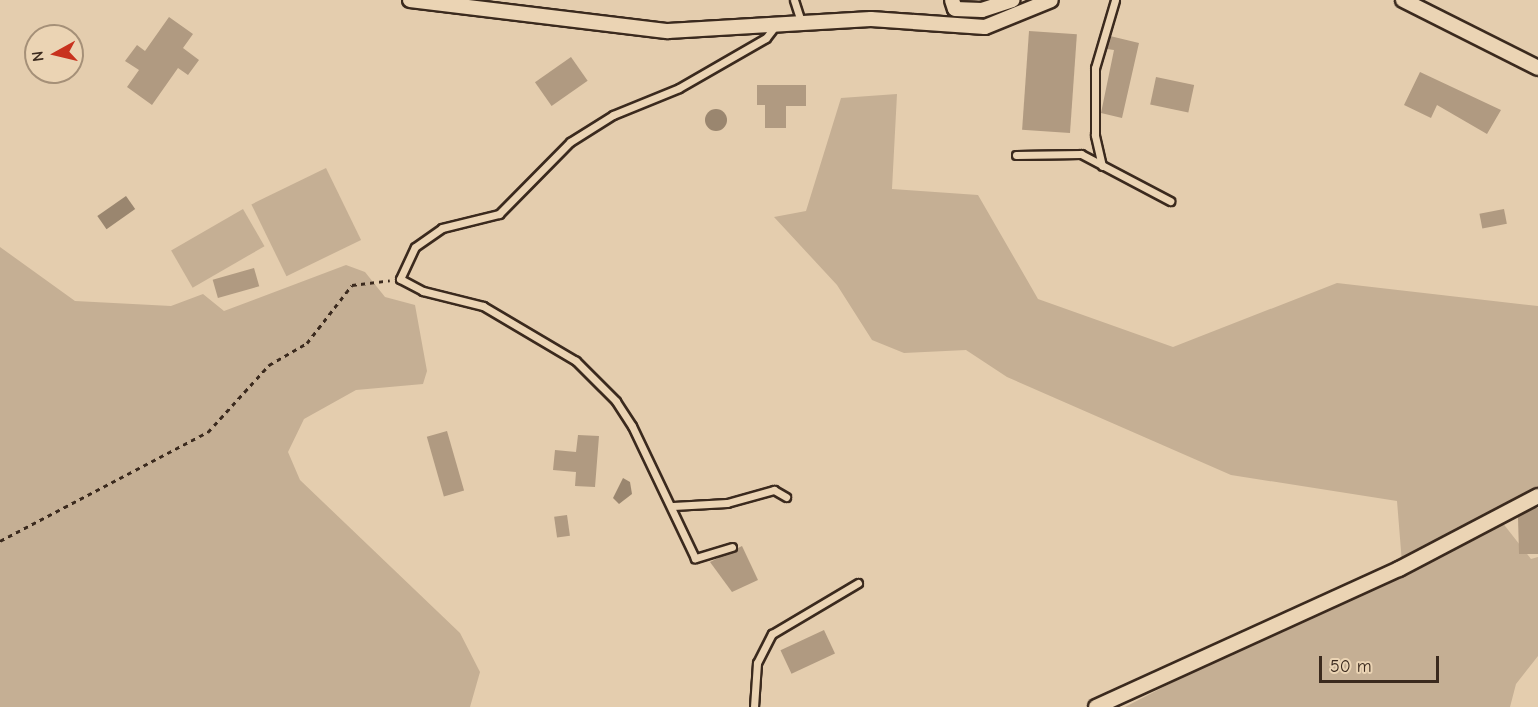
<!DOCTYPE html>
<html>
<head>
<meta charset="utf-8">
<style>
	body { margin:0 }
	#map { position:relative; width:1538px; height:707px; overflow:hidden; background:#e4cdae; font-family:"Comic Neue",sans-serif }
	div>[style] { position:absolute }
	.green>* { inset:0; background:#c5af94; transform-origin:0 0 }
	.water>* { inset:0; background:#9a866f; transform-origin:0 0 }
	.round { border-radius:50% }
	.building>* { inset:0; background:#b09a81; transform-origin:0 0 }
	.path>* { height:3px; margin-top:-1.5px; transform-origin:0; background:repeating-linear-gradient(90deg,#3b2a1e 0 4.5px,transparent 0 9px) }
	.roads { filter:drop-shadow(2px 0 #3b2a1e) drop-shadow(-2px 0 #3b2a1e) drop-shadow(0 2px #3b2a1e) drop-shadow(0 -2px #3b2a1e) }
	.lane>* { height:7px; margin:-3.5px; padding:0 3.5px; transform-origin:3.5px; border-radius:3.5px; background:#ebd4b4 }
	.street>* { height:14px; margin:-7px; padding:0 7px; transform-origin:7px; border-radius:7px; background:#ebd4b4 }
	span { translate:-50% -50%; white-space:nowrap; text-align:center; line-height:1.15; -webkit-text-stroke:4.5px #ebd4b4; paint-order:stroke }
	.north { position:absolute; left:24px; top:24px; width:60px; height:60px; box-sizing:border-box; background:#ebd4b4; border:2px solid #a59078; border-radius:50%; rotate:262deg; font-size:16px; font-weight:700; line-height:24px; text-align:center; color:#3b2a1e }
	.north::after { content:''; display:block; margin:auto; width:21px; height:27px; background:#c8321e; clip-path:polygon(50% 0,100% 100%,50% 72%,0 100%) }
	.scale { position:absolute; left:1319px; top:656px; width:120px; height:27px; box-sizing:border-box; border:3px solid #3b2a1e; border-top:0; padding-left:8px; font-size:18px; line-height:21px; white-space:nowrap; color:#3b2a1e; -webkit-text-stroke:4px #ebd4b4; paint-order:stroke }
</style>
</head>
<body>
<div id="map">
	<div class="green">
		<div style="clip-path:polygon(897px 94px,892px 189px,978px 195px,1038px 299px,1173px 347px,1337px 283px,1538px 306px,1538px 493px,1498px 517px,1531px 559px,1538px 557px,1538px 656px,1516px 684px,1510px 707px,1125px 707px,1402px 563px,1397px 501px,1231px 475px,1007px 377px,966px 350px,904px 353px,872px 340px,837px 285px,774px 217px,806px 211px,841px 98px)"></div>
		<div style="left:326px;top:168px;width:80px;height:83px;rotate:64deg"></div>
		<div style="left:243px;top:209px;width:43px;height:83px;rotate:60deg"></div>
		<div style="clip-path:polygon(0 247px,75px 301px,171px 306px,203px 294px,224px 311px,346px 265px,365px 272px,385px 297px,415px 305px,427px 371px,423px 384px,356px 390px,304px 419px,288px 452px,300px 480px,460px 633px,480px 672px,470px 707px,0 707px)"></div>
	</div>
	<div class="water">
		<div class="round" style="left:705px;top:109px;width:22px;height:22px"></div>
		<div style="left:126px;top:196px;width:16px;height:35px;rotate:55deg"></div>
		<div style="clip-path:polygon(623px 478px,630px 482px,632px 494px,619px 504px,613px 498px)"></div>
	</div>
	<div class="building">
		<div style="clip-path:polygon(169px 17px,193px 34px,183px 48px,199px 60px,188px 75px,178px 68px,152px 105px,127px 87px,139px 70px,125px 61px,137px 45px,145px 51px)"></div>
		<div style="left:1029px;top:31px;width:48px;height:99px;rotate:4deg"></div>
		<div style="clip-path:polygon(1110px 36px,1139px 43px,1122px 118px,1101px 113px,1114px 50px,1107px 49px)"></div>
		<div style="left:571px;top:57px;width:29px;height:44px;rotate:55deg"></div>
		<div style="clip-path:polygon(1420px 72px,1501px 110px,1487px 134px,1437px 105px,1431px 118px,1404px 105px)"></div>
		<div style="left:1156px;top:77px;width:39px;height:28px;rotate:12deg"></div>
		<div style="clip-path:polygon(757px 85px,806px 85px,806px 106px,786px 106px,786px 128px,765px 128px,765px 105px,757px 105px)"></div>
		<div style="left:1504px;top:209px;width:15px;height:25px;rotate:79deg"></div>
		<div style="left:254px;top:268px;width:19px;height:43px;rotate:74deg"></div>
		<div style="left:447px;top:431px;width:62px;height:21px;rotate:74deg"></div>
		<div style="clip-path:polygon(578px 435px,599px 436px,595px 487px,575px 486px,576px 472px,553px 470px,555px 450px,576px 452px)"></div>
		<div style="clip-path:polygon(1534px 508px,1538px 508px,1538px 554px,1519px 554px,1518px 517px)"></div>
		<div style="left:567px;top:515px;width:21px;height:13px;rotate:82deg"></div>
		<div style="clip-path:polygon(742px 546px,758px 580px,732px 592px,710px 562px)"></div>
		<div style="left:824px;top:630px;width:26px;height:48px;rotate:65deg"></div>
	</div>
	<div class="path">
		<div style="left:0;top:541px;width:235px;rotate:-27.7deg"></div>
		<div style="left:208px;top:432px;width:91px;rotate:-47.7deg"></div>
		<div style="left:269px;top:365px;width:44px;rotate:-30.1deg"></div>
		<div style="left:307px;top:343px;width:73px;rotate:-52.2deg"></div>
		<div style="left:352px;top:285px;width:38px;rotate:-7deg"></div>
	</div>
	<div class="roads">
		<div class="lane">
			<div style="left:794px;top:0;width:22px;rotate:72deg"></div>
			<div style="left:1016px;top:155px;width:65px;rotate:-0.9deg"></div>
			<div style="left:1081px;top:154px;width:101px;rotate:27.8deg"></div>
			<div style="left:1102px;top:166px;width:32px;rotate:-103deg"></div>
			<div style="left:1095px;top:135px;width:67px;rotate:-90deg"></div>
			<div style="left:1095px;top:68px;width:71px;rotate:-73.6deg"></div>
			<div style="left:673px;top:506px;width:54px;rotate:-3.2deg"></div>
			<div style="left:727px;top:503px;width:49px;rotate:-15.5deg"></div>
			<div style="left:774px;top:490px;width:14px;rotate:30deg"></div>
			<div style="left:732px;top:547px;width:39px;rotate:163deg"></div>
			<div style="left:695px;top:558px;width:146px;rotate:-115.5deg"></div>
			<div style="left:632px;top:426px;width:30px;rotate:-123deg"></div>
			<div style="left:616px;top:401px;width:57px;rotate:-135deg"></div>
			<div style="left:576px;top:361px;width:108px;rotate:-149.4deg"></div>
			<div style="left:483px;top:306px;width:62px;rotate:-166deg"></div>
			<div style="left:423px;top:291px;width:26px;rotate:-152deg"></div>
			<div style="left:400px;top:279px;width:35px;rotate:-65deg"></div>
			<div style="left:415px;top:247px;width:33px;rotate:-35deg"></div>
			<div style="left:442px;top:228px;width:59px;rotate:-13.8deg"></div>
			<div style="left:499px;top:214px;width:101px;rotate:-45.4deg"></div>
			<div style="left:570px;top:142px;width:51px;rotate:-32.1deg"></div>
			<div style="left:613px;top:115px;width:71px;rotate:-22.2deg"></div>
			<div style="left:679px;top:88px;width:100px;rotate:-29.9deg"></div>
			<div style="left:766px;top:38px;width:15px;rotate:-53deg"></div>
			<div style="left:754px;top:707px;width:44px;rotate:-86.1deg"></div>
			<div style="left:757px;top:663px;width:33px;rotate:-63deg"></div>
			<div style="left:772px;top:634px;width:100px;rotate:-30.7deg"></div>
		</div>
		<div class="street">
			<div style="left:410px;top:0;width:260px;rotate:6.9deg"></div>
			<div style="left:668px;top:31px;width:203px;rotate:-3.4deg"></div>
			<div style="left:871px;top:19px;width:114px;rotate:4deg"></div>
			<div style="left:985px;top:27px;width:71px;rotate:-22.2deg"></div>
			<div style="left:952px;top:0;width:9px;rotate:72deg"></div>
			<div style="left:955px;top:9px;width:27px;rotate:2deg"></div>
			<div style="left:982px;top:10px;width:32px;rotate:-18deg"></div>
			<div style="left:1403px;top:0;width:151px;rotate:26.7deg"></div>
			<div style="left:1096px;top:707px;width:333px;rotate:-24.5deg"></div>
			<div style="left:1399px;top:569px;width:157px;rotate:-27.7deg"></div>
		</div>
	</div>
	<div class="north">N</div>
	<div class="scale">50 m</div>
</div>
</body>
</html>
